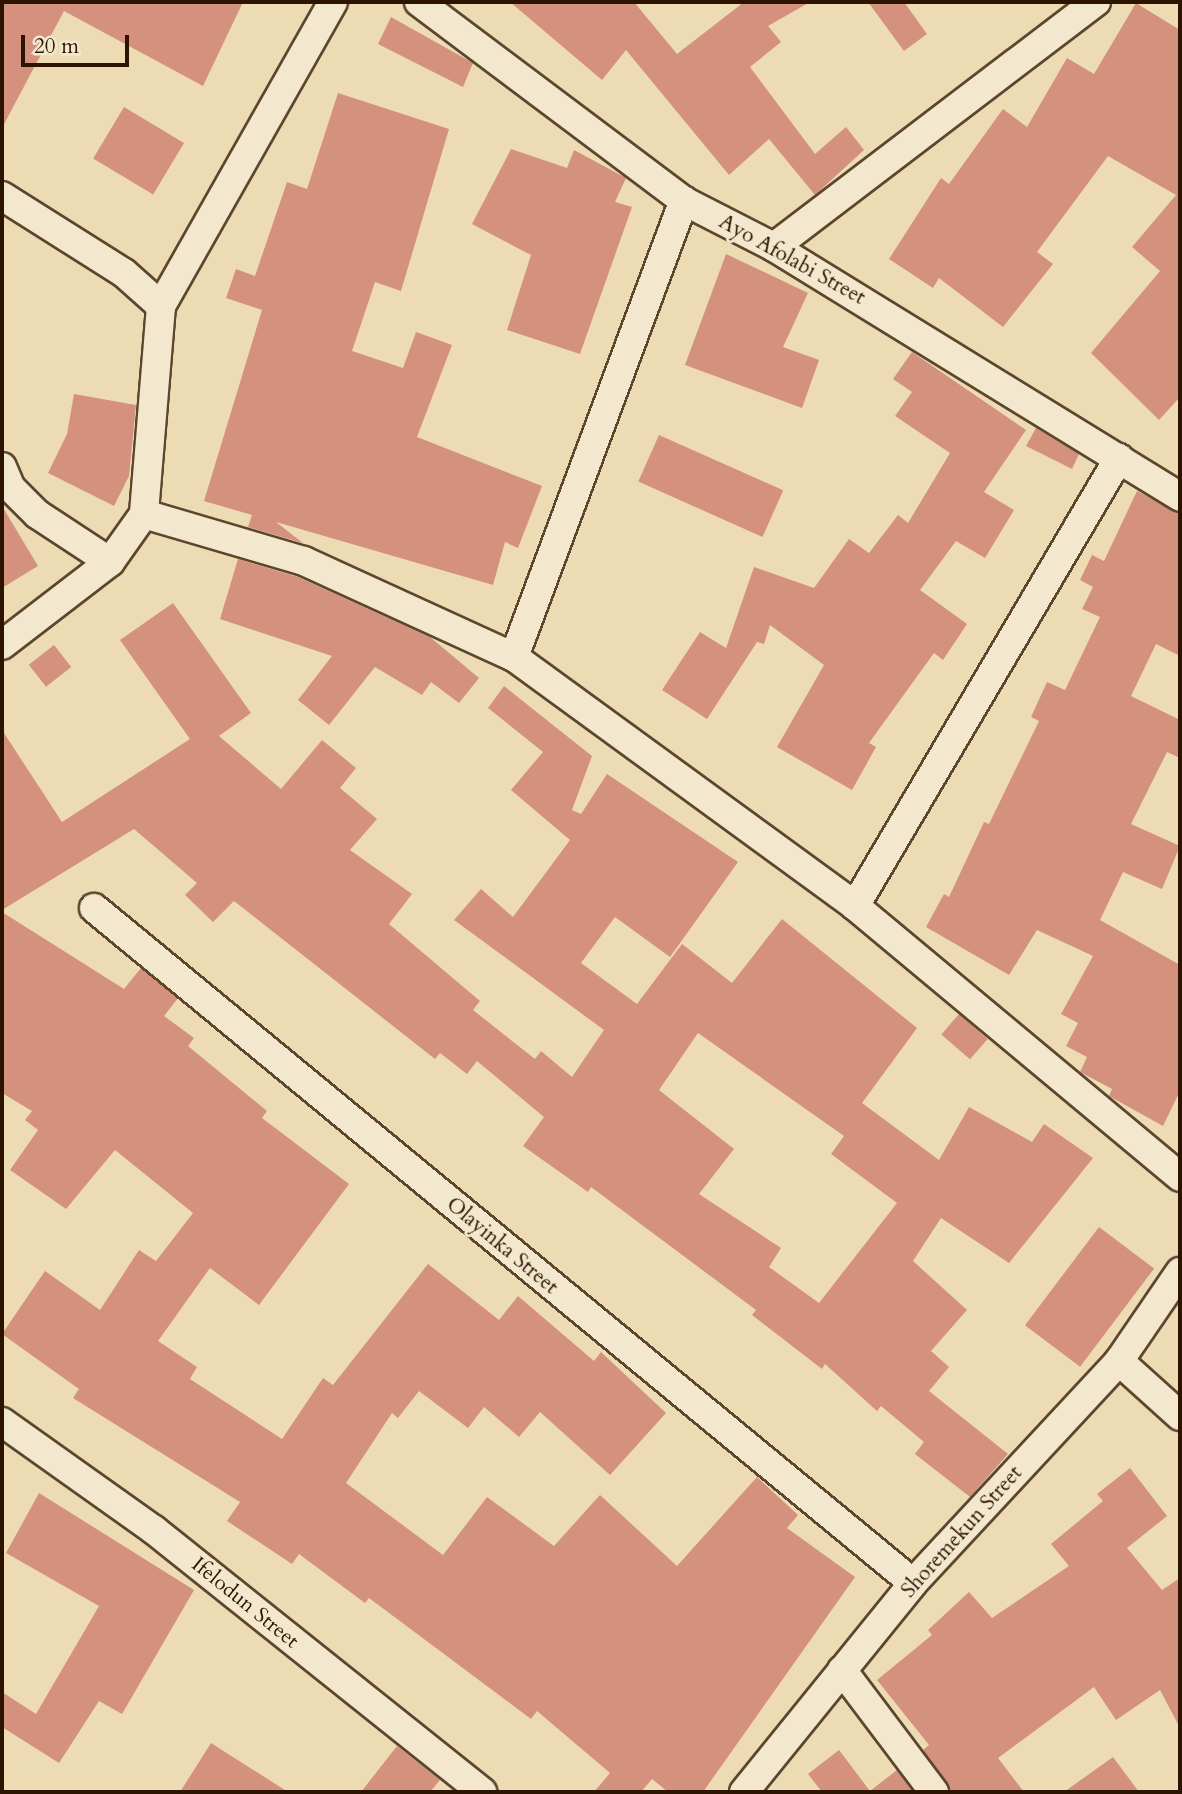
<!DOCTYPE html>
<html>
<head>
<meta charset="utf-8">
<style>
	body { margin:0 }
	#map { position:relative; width:1182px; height:1794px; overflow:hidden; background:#eddbb4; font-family:Cardo,serif }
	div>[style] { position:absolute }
	.building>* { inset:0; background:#d4927e; transform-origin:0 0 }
	.roads { filter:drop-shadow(2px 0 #5c462e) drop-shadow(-2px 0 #5c462e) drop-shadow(0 2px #5c462e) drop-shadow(0 -2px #5c462e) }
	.street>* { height:28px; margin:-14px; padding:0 14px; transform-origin:14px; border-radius:14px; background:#f3e8ce }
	span { translate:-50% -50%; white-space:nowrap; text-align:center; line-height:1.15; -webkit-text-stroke:6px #f3e8ce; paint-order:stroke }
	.street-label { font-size:21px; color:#2c1401 }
	.frame { position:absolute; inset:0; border:4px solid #2c1401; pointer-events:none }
	.scale { position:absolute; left:21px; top:35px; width:108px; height:32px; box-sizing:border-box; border:4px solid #2c1401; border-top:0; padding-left:9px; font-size:21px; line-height:24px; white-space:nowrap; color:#2c1401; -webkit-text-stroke:5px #f3e8ce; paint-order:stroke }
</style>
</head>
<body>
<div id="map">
	<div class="building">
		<div style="clip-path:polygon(2px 2px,243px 2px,203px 86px,64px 11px,2px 128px)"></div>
		<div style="clip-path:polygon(510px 2px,634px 2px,677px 54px,744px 2px,810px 2px,768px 26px,781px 42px,750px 67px,815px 154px,846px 127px,864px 150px,815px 195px,769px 139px,729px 175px,626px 50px,602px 80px)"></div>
		<div style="clip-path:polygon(868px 2px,904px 2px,927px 34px,904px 51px)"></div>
		<div style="clip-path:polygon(1136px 3px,1180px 30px,1180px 397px,1159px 420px,1091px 353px,1160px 271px,1132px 247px,1176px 195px,1108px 156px,1037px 252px,1053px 264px,1003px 327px,939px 278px,933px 288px,889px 259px,941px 178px,949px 184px,1003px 109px,1027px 127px,1067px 58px,1094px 74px)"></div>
		<div style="clip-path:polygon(391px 17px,473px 63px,463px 87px,378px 44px)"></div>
		<div style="clip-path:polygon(338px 93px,449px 129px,401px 291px,375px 282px,352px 351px,403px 368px,416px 332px,452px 345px,417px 437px,542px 486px,518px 548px,505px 542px,493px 585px,276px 522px,303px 543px,248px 527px,252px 515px,204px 501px,262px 310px,226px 298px,236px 269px,255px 276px,287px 182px,307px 189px)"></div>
		<div style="left:124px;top:107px;width:70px;height:60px;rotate:31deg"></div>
		<div style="clip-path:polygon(511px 149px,567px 168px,574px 150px,626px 178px,615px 202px,632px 207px,580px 354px,507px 330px,531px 255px,472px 224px)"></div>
		<div style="clip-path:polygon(726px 254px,808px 293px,783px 347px,819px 360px,802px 408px,685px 365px)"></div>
		<div style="clip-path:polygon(912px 352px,1026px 430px,984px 492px,1014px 510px,985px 558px,956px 541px,920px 590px,967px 624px,943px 660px,934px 653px,869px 743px,876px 747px,852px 790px,777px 747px,824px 665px,770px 625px,764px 644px,757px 642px,707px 719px,662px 690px,700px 632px,726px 648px,754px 567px,814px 588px,849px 539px,869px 553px,898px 515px,908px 523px,950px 453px,895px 416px,912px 392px,893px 379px)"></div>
		<div style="clip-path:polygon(74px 394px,136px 405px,129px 476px,114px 506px,48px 473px,67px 434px)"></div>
		<div style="clip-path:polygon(1036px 428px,1079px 454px,1072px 469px,1026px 446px)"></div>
		<div style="left:659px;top:435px;width:136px;height:51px;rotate:24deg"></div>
		<div style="clip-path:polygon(1137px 491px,1180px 514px,1180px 656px,1156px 644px,1131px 696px,1180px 720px,1180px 758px,1167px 752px,1131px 824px,1180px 846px,1162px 889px,1123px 872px,1100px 920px,1180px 965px,1180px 1091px,1163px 1126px,1109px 1096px,1112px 1089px,1080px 1072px,1087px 1057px,1066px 1046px,1078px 1023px,1061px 1014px,1093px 956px,1037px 930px,1009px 975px,926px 927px,944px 894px,949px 897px,984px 822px,989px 824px,1039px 721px,1031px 717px,1047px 682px,1065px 690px,1100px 617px,1082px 609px,1093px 587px,1080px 580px,1092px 555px,1104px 561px)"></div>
		<div style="clip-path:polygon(2px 506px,38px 566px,2px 588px)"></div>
		<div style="clip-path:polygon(238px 559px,298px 577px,430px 637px,479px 678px,459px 703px,431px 682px,422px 695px,375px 667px,329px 725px,298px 700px,332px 656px,220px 619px)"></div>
		<div style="clip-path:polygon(evenodd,173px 603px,251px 713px,219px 736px,281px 789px,322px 740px,356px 768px,340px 788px,377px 819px,350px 850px,412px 894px,389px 924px,480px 1001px,473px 1010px,535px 1059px,541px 1051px,572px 1077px,604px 1030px,454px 920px,481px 889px,513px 917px,570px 840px,511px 790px,543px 752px,488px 708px,504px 686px,592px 756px,572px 810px,581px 814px,607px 774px,738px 862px,670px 957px,615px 917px,581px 963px,637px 1004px,682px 944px,732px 983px,782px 919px,917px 1028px,862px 1103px,939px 1160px,969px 1107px,1032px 1142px,1044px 1124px,1093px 1158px,1009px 1263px,941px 1218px,913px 1261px,967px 1310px,931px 1351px,949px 1367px,929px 1391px,1008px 1454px,970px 1497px,915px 1454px,924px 1442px,881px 1406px,877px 1411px,825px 1364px,822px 1369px,752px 1315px,756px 1310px,591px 1187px,588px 1192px,523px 1146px,544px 1117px,477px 1061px,467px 1074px,440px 1053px,435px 1059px,234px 901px,213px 922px,185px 895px,197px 883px,134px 829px,2px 910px,2px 730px,62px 822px,190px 739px,120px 640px,173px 603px,698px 1033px,844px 1136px,831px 1154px,897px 1203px,819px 1303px,769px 1267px,781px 1248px,699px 1194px,734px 1149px,659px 1090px,698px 1033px)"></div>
		<div style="left:54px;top:645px;width:28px;height:32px;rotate:52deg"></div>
		<div style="clip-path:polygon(2px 912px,124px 989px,141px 968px,178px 998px,164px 1016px,194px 1038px,188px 1046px,267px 1111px,262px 1118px,349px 1184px,259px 1305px,210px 1268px,158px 1341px,197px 1367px,190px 1379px,282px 1439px,323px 1378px,333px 1385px,428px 1264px,499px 1320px,518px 1296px,594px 1361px,601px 1352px,666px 1413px,610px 1475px,540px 1412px,519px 1437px,484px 1407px,468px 1428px,419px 1391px,398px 1418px,392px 1413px,346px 1483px,443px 1555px,487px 1497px,554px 1546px,600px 1495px,677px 1566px,757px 1477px,798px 1515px,787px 1528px,855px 1577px,703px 1792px,668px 1792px,652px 1779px,641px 1792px,594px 1792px,610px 1773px,537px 1711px,531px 1719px,369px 1598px,365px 1603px,299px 1554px,292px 1564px,227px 1521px,240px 1502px,73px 1398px,79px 1389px,2px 1334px,45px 1271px,100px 1310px,139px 1250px,156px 1261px,193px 1213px,115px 1150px,66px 1209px,10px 1170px,38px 1130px,25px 1120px,32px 1111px,2px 1093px)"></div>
		<div style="left:959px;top:1014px;width:38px;height:27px;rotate:41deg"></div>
		<div style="left:1099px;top:1227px;width:69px;height:123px;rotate:37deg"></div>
		<div style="clip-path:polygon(1130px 1468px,1167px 1516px,1127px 1548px,1162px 1590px,1180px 1578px,1180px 1728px,1160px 1690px,1116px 1720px,1094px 1687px,998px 1758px,1024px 1792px,950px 1792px,923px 1750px,929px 1745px,877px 1680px,932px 1635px,928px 1630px,969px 1592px,992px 1618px,1069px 1566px,1051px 1544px,1103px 1501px,1097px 1494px)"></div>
		<div style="clip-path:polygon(39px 1493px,194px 1590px,122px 1714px,99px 1701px,59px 1763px,2px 1727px,2px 1692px,36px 1714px,99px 1606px,6px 1553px)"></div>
		<div style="clip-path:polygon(211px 1743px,288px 1792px,180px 1792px)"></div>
		<div style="clip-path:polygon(397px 1746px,440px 1780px,430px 1792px,361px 1792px)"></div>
		<div style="clip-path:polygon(839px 1750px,870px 1791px,897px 1770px,913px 1792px,822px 1792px,808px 1774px)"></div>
		<div style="clip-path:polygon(1113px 1757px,1139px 1792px,1064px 1792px)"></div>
	</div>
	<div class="roads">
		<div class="street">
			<div style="left:419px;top:2px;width:331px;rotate:36.9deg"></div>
			<div style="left:684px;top:201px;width:101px;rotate:27.1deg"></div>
			<div style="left:774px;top:247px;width:477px;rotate:31.6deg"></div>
			<div style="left:2px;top:196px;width:144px;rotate:32.3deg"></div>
			<div style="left:124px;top:273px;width:50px;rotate:41.7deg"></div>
			<div style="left:161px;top:306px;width:209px;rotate:94.7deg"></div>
			<div style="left:144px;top:514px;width:59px;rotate:125.3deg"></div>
			<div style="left:110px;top:562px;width:136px;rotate:142.5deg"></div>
			<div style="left:774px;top:247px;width:405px;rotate:-37.3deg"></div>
			<div style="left:161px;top:306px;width:349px;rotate:-60.5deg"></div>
			<div style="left:2px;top:467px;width:23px;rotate:67deg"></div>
			<div style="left:11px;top:488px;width:37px;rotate:45deg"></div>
			<div style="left:37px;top:514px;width:87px;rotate:33.3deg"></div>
			<div style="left:144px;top:514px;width:167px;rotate:16.4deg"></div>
			<div style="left:304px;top:561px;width:231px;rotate:24.6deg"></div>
			<div style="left:514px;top:657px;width:422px;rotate:36.1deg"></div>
			<div style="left:855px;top:906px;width:423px;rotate:39.8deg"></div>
			<div style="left:514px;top:657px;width:487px;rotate:-69.6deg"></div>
			<div style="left:855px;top:906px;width:520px;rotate:-59.49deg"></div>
			<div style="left:94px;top:908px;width:1061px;rotate:39.49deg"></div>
			<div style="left:1119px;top:1361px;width:82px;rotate:42deg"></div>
			<div style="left:2px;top:1422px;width:186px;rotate:35.4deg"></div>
			<div style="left:154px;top:1530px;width:420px;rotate:38.6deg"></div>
			<div style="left:842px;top:1670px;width:153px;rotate:53deg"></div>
			<div style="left:744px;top:1792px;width:269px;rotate:-51deg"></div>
			<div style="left:913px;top:1583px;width:303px;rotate:-47.1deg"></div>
			<div style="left:1119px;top:1361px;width:108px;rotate:-55.6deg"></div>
		</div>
	</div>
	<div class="street-label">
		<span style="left:792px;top:260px;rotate:29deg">Ayo Afolabi Street</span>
		<span style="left:502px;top:1246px;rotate:40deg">Olayinka Street</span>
		<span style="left:962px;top:1532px;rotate:-48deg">Shoremekun Street</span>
		<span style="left:245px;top:1603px;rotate:39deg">Ifelodun Street</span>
	</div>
	<div class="frame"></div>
	<div class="scale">20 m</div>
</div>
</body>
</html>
